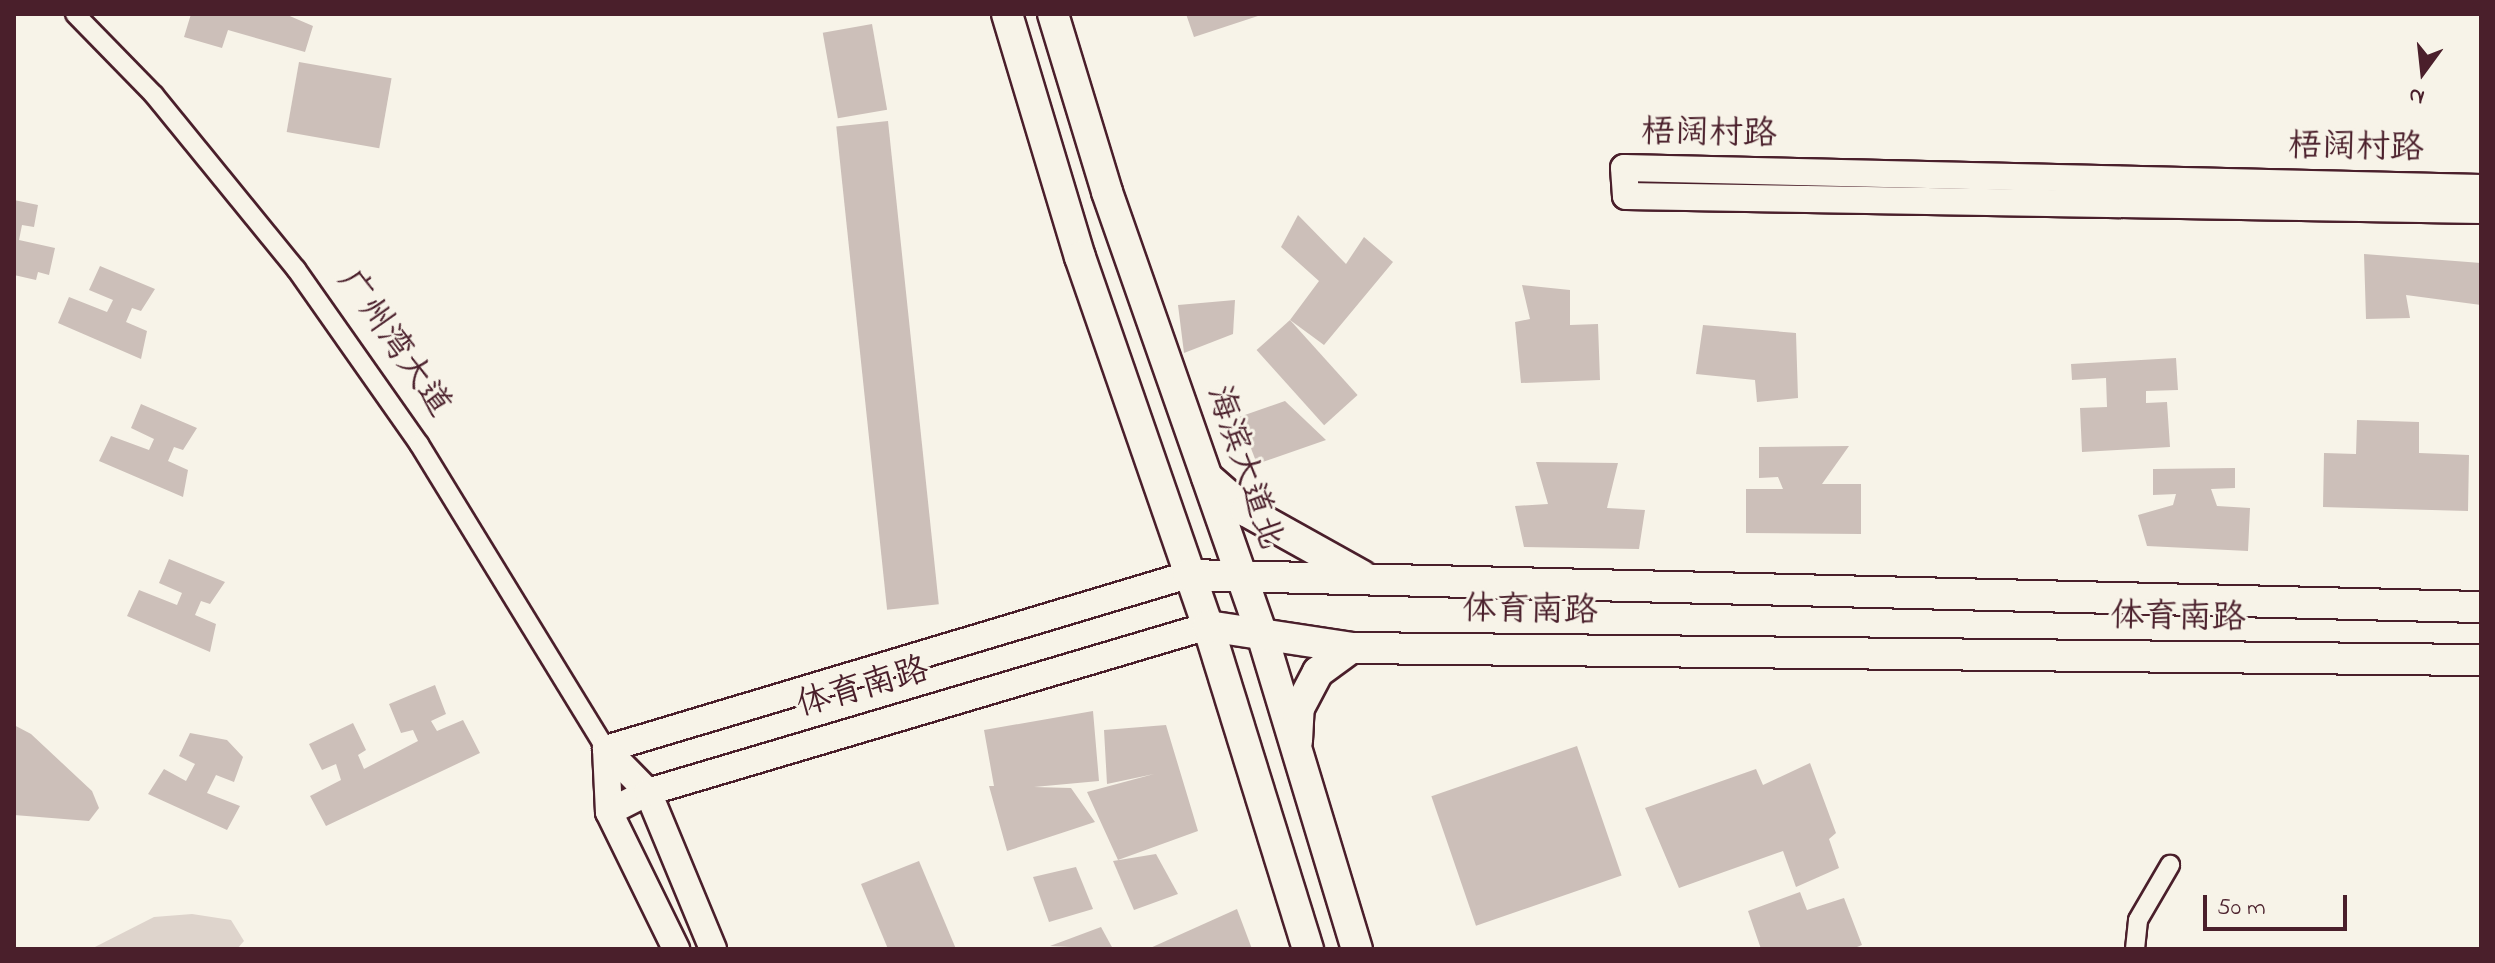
<!DOCTYPE html>
<html>
<head>
<meta charset="utf-8">
<style>
	body { margin:0 }
	#map { position:relative; width:2495px; height:963px; overflow:hidden; background:#f7f3e8; font-family:"Indie Flower","LXGW WenKai TC",sans-serif }
	div>[style] { position:absolute }
	.green>* { inset:0; background:#ded4cc }
	.building>* { inset:0; background:#ccbfb9; transform-origin:0 0 }
	.roads { filter:drop-shadow(2px 0 #4a1f2b) drop-shadow(-2px 0 #4a1f2b) drop-shadow(0 2px #4a1f2b) drop-shadow(0 -2px #4a1f2b) }
	.street>* { height:18px; margin:-9px; padding:0 9px; transform-origin:9px; border-radius:9px; background:#f7f3e8 }
	.secondary>* { height:26px; margin:-13px; padding:0 13px; transform-origin:13px; border-radius:13px; background:#f7f3e8 }
	.primary>* { height:30px; margin:-15px; padding:0 15px; transform-origin:15px; border-radius:15px; background:#f7f3e8 }
	span { translate:-50% -50%; white-space:nowrap; text-align:center; line-height:1.15; -webkit-text-stroke:6px #f7f3e8; paint-order:stroke }
	.street-label { font-size:34px; color:#4a1f2b }
	.frame { position:absolute; inset:0; border:16px solid #4a1f2b; pointer-events:none }
	.north { position:absolute; left:2383px; top:32px; width:80px; height:80px; -webkit-text-stroke:6px #f7f3e8; paint-order:stroke; rotate:195deg; font-size:22px; font-weight:700; line-height:32px; text-align:center; color:#4a1f2b }
	.north::after { content:''; display:block; margin:auto; width:28px; height:36px; background:#4a1f2b; clip-path:polygon(50% 0,100% 100%,50% 72%,0 100%) }
	.scale { position:absolute; left:2203px; top:895px; width:144px; height:36px; box-sizing:border-box; border:4px solid #4a1f2b; border-top:0; padding-left:10px; font-size:24px; line-height:28px; white-space:nowrap; color:#4a1f2b; -webkit-text-stroke:6px #f7f3e8; paint-order:stroke }
</style>
</head>
<body>
<div id="map">
	<div class="green">
		<div style="clip-path:polygon(192px 914px,231px 920px,244px 941px,237px 949px,91px 949px,154px 917px)"></div>
	</div>
	<div class="building">
		<div style="clip-path:polygon(191px 14px,285px 14px,313px 26px,305px 52px,228px 30px,222px 48px,184px 37px)"></div>
		<div style="clip-path:polygon(1186px 14px,1261px 14px,1261px 15px,1194px 37px)"></div>
		<div style="left:872px;top:24px;width:87px;height:50px;rotate:80deg"></div>
		<div style="left:299px;top:62px;width:94px;height:71px;rotate:10deg"></div>
		<div style="left:888px;top:121px;width:486px;height:52px;rotate:84deg"></div>
		<div style="clip-path:polygon(14px 200px,38px 205px,34px 227px,22px 225px,19px 240px,55px 248px,49px 275px,38px 272px,36px 280px,14px 275px)"></div>
		<div style="clip-path:polygon(1298px 215px,1346px 264px,1364px 237px,1393px 262px,1324px 345px,1290px 320px,1319px 281px,1281px 247px)"></div>
		<div style="clip-path:polygon(2364px 254px,2481px 263px,2481px 305px,2406px 295px,2410px 318px,2366px 319px)"></div>
		<div style="clip-path:polygon(100px 266px,155px 289px,141px 311px,132px 308px,126px 322px,147px 331px,141px 359px,58px 323px,69px 297px,107px 312px,113px 300px,89px 290px)"></div>
		<div style="clip-path:polygon(1522px 285px,1570px 290px,1570px 325px,1598px 324px,1600px 380px,1521px 383px,1515px 322px,1530px 319px)"></div>
		<div style="clip-path:polygon(1235px 300px,1233px 334px,1184px 353px,1178px 305px)"></div>
		<div style="left:1290px;top:320px;width:101px;height:45px;rotate:48deg"></div>
		<div style="clip-path:polygon(1703px 325px,1796px 333px,1798px 398px,1757px 402px,1755px 380px,1696px 374px)"></div>
		<div style="clip-path:polygon(2176px 358px,2178px 390px,2146px 391px,2146px 403px,2167px 402px,2170px 447px,2082px 452px,2080px 408px,2107px 407px,2106px 378px,2072px 380px,2071px 364px)"></div>
		<div style="clip-path:polygon(1285px 401px,1326px 440px,1257px 464px,1239px 417px)"></div>
		<div style="clip-path:polygon(141px 404px,197px 428px,183px 450px,174px 447px,168px 461px,188px 470px,183px 497px,99px 461px,111px 436px,149px 450px,154px 439px,131px 428px)"></div>
		<div style="clip-path:polygon(2357px 420px,2419px 422px,2419px 453px,2469px 455px,2468px 511px,2323px 507px,2324px 453px,2356px 454px)"></div>
		<div style="clip-path:polygon(1849px 446px,1822px 484px,1861px 484px,1861px 534px,1746px 533px,1746px 489px,1783px 489px,1778px 477px,1759px 478px,1759px 447px)"></div>
		<div style="clip-path:polygon(1536px 462px,1618px 463px,1607px 508px,1645px 510px,1639px 549px,1524px 547px,1515px 506px,1548px 504px)"></div>
		<div style="clip-path:polygon(2235px 468px,2235px 488px,2211px 489px,2217px 506px,2250px 508px,2248px 551px,2147px 546px,2138px 515px,2173px 505px,2176px 494px,2153px 495px,2153px 469px)"></div>
		<div style="clip-path:polygon(169px 559px,225px 582px,210px 604px,201px 601px,195px 615px,216px 624px,210px 652px,127px 616px,139px 590px,177px 605px,182px 593px,159px 583px)"></div>
		<div style="clip-path:polygon(435px 685px,446px 714px,431px 721px,437px 731px,463px 720px,480px 753px,326px 826px,310px 796px,341px 780px,336px 764px,322px 770px,309px 744px,353px 723px,366px 750px,358px 755px,364px 769px,418px 741px,413px 730px,401px 733px,389px 704px)"></div>
		<div style="clip-path:polygon(1093px 711px,1099px 781px,1034px 787px,1071px 788px,1095px 822px,1007px 851px,989px 786px,994px 786px,984px 730px)"></div>
		<div style="clip-path:polygon(14px 725px,31px 734px,92px 791px,99px 808px,89px 821px,14px 815px)"></div>
		<div style="clip-path:polygon(1166px 725px,1198px 831px,1118px 860px,1087px 792px,1154px 774px,1107px 784px,1104px 730px)"></div>
		<div style="clip-path:polygon(190px 733px,227px 740px,243px 757px,234px 782px,216px 775px,207px 793px,240px 806px,227px 830px,148px 794px,164px 769px,186px 781px,195px 764px,179px 756px)"></div>
		<div style="left:1577px;top:746px;width:137px;height:154px;rotate:71deg"></div>
		<div style="clip-path:polygon(1810px 763px,1836px 833px,1829px 839px,1839px 868px,1796px 887px,1783px 851px,1679px 888px,1645px 808px,1756px 769px,1763px 785px)"></div>
		<div style="clip-path:polygon(1156px 854px,1178px 894px,1134px 910px,1113px 861px)"></div>
		<div style="clip-path:polygon(919px 861px,956px 949px,888px 949px,861px 884px)"></div>
		<div style="clip-path:polygon(1076px 867px,1093px 909px,1049px 922px,1033px 877px)"></div>
		<div style="clip-path:polygon(1800px 892px,1807px 910px,1844px 898px,1862px 945px,1852px 949px,1761px 949px,1748px 911px)"></div>
		<div style="clip-path:polygon(1237px 909px,1252px 949px,1148px 949px)"></div>
		<div style="clip-path:polygon(1101px 927px,1113px 949px,1050px 946px)"></div>
	</div>
	<div class="roads">
		<div class="street">
			<div style="left:75px;top:14px;width:113px;rotate:45.7deg"></div>
			<div style="left:154px;top:95px;width:225px;rotate:50.8deg"></div>
			<div style="left:296px;top:269px;width:214px;rotate:54.9deg"></div>
			<div style="left:419px;top:444px;width:358px;rotate:58.5deg"></div>
			<div style="left:2135px;top:949px;width:29px;rotate:-84deg"></div>
			<div style="left:2138px;top:920px;width:64px;rotate:-59.8deg"></div>
		</div>
		<div class="secondary">
			<div style="left:2481px;top:188px;width:857px;rotate:-178.66deg"></div>
			<div style="left:1624px;top:168px;width:28px;rotate:86deg"></div>
			<div style="left:1626px;top:196px;width:855px;rotate:0.94deg"></div>
			<div style="left:606px;top:749px;width:607px;rotate:-16.65deg"></div>
			<div style="left:606px;top:749px;width:60px;rotate:45.7deg"></div>
			<div style="left:648px;top:792px;width:170px;rotate:67.5deg"></div>
			<div style="left:606px;top:749px;width:63px;rotate:87.3deg"></div>
			<div style="left:609px;top:812px;width:153px;rotate:63.9deg"></div>
			<div style="left:609px;top:812px;width:44px;rotate:-27.1deg"></div>
			<div style="left:648px;top:792px;width:584px;rotate:-16.51deg"></div>
		</div>
		<div class="primary">
			<div style="left:1007px;top:14px;width:254px;rotate:73.3deg"></div>
			<div style="left:1080px;top:257px;width:391px;rotate:70.9deg"></div>
			<div style="left:1208px;top:626px;width:338px;rotate:72.8deg"></div>
			<div style="left:1053px;top:14px;width:186px;rotate:73.1deg"></div>
			<div style="left:1107px;top:192px;width:472px;rotate:70.7deg"></div>
			<div style="left:1263px;top:638px;width:325px;rotate:73.2deg"></div>
			<div style="left:1207px;top:477px;width:52px;rotate:41.1deg"></div>
			<div style="left:1246px;top:511px;width:132px;rotate:29.1deg"></div>
			<div style="left:1188px;top:575px;width:1293px;rotate:1.42deg"></div>
			<div style="left:1208px;top:626px;width:145px;rotate:8.7deg"></div>
			<div style="left:1351px;top:648px;width:1130px;rotate:0.61deg"></div>
			<div style="left:1297px;top:741px;width:33px;rotate:-87deg"></div>
			<div style="left:1299px;top:708px;width:41px;rotate:-62.2deg"></div>
			<div style="left:1318px;top:672px;width:41px;rotate:-36deg"></div>
		</div>
	</div>
	<div class="street-label">
		<span style="left:1709px;top:135px;rotate:1deg">梧阔村路</span>
		<span style="left:2356px;top:149px;rotate:1deg">梧阔村路</span>
		<span style="left:393px;top:344px;rotate:55deg">广州湾大道</span>
		<span style="left:1243px;top:468px;rotate:71deg">海滨大道北</span>
		<span style="left:1530px;top:612px;rotate:1deg">体育南路</span>
		<span style="left:2178px;top:619px;rotate:1deg">体育南路</span>
		<span style="left:863px;top:689px;rotate:-16deg">体育南路</span>
	</div>
	<div class="frame"></div>
	<div class="north">N</div>
	<div class="scale">50 m</div>
</div>
</body>
</html>
